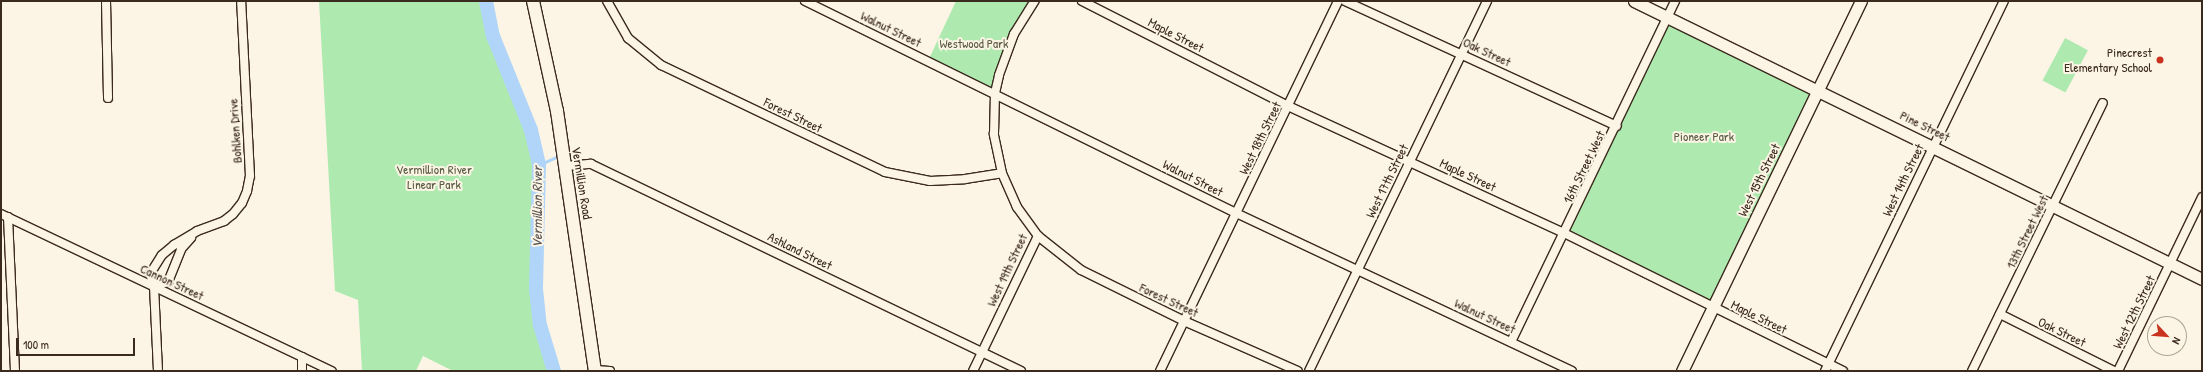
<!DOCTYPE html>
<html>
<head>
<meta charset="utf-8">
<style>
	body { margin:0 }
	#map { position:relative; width:2203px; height:372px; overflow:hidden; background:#fcf5e5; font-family:"Patrick Hand",sans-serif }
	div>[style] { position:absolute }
	.green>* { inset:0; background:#aeeab0; transform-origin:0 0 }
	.stream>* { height:2.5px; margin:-1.25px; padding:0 1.25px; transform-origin:1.25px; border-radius:1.25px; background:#b0d5f9 }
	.river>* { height:14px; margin:-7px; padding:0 7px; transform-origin:7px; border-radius:7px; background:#b0d5f9 }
	.roads { filter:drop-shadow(1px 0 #3b2a1e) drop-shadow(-1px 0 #3b2a1e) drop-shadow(0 1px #3b2a1e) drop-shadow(0 -1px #3b2a1e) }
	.street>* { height:8px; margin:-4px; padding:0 4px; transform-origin:4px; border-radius:4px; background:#fcf5e5 }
	.secondary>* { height:11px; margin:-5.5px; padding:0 5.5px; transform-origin:5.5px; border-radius:5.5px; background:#fcf5e5 }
	.primary>* { height:12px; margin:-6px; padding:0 6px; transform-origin:6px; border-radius:6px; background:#fcf5e5 }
	.dots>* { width:11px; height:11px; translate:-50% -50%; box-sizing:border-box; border:2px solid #fcf5e5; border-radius:50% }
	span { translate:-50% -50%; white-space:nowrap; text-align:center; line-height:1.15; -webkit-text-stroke:4px #fcf5e5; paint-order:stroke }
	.street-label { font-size:13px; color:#3b2a1e }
	.park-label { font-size:13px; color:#585a42 }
	.poi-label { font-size:13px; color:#3b2a1e }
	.right { translate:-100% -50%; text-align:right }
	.water-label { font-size:14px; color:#585555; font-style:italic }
	.frame { position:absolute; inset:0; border:2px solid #3b2a1e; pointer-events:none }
	.north { position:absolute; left:2147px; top:316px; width:40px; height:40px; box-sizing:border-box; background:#fcf5e5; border:1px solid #afa495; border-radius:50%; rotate:116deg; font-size:11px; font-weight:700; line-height:16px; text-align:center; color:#3b2a1e }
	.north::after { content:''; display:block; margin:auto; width:14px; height:18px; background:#c8321e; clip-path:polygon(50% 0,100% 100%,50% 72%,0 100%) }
	.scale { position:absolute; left:16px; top:338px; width:119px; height:18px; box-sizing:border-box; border:2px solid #3b2a1e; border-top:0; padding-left:5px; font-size:12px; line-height:14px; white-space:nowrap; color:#3b2a1e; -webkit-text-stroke:3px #fcf5e5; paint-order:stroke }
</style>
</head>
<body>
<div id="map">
	<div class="green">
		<div style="clip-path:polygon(319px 1px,486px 1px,493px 36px,531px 130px,539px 165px,536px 289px,540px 325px,554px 371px,453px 371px,423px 356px,416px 371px,362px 371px,358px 300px,335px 291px)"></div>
		<div style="clip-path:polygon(956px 1px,1035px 1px,1022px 19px,995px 93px,928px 61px)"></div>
		<div style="left:1668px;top:17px;width:167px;height:240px;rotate:26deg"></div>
		<div style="left:2065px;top:38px;width:26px;height:48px;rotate:28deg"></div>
	</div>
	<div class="stream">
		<div style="left:539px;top:165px;width:17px;rotate:-25deg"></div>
	</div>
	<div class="river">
		<div style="left:486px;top:1px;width:36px;rotate:79deg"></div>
		<div style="left:493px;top:36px;width:101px;rotate:68deg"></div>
		<div style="left:531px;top:130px;width:36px;rotate:77deg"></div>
		<div style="left:539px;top:165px;width:124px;rotate:91.4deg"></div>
		<div style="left:536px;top:289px;width:36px;rotate:84deg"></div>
		<div style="left:540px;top:325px;width:48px;rotate:73.1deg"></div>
	</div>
	<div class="roads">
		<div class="street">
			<div style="left:106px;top:1px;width:97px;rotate:88.8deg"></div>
			<div style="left:607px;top:1px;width:43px;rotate:60.4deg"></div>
			<div style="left:628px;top:38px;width:43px;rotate:39.3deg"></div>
			<div style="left:661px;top:65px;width:248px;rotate:25.5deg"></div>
			<div style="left:885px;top:172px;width:46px;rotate:11.3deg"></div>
			<div style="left:930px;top:181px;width:35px;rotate:-3deg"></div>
			<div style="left:965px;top:179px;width:37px;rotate:-9deg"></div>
			<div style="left:805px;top:1px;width:480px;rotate:26.2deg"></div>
			<div style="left:1236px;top:213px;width:371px;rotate:25.2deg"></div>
			<div style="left:1082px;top:1px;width:231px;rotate:27deg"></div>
			<div style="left:1288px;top:106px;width:304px;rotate:24.7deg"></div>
			<div style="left:1564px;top:233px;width:311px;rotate:26.3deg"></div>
			<div style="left:1345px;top:1px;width:299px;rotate:24.7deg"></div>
			<div style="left:566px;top:166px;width:25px;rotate:-5deg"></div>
			<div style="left:591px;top:164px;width:477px;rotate:25.7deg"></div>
			<div style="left:1px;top:214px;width:366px;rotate:25.4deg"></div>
			<div style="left:8px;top:217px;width:154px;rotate:87.4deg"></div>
			<div style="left:1038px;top:236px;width:55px;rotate:38.3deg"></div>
			<div style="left:1081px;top:270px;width:115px;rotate:26.3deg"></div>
			<div style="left:1184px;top:321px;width:124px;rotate:23.7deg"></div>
			<div style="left:154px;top:286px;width:15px;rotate:-16deg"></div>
			<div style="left:168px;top:282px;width:35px;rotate:-68deg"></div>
			<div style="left:181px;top:249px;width:15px;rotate:-48deg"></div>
			<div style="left:2000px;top:314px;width:127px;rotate:26.6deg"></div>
			<div style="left:1511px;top:342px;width:378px;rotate:-64.3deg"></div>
			<div style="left:302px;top:357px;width:14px;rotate:90deg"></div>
			<div style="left:595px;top:370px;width:15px;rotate:4deg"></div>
			<div style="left:158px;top:371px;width:85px;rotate:-92.7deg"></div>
			<div style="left:154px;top:286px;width:13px;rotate:-108deg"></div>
			<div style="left:150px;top:274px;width:22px;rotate:-58deg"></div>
			<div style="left:162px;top:255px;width:16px;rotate:-40deg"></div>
			<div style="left:174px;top:245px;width:27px;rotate:-31deg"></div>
			<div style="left:197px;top:231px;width:29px;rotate:-20deg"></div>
			<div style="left:224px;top:221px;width:11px;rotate:-38deg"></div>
			<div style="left:233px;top:214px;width:14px;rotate:-51deg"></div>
			<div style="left:242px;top:203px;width:13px;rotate:-67deg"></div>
			<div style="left:247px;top:191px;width:15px;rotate:-79deg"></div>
			<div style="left:250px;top:176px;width:175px;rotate:-92.9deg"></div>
			<div style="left:973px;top:371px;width:150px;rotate:-64.3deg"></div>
			<div style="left:1038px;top:236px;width:36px;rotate:-126deg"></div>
			<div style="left:1017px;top:207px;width:37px;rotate:-114deg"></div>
			<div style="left:1002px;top:173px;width:40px;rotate:-102deg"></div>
			<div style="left:994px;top:134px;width:41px;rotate:-88.6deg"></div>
			<div style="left:995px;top:93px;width:18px;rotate:-77deg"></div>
			<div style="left:999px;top:75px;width:44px;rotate:-69.9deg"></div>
			<div style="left:1014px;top:34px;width:39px;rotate:-58deg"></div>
			<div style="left:1160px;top:371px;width:411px;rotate:-64.3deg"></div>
			<div style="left:1309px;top:371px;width:411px;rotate:-64.3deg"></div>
			<div style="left:1825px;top:371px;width:411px;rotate:-64.2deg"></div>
			<div style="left:1972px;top:371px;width:298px;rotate:-64deg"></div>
			<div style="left:2118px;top:371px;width:193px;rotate:-64.2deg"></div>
		</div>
		<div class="secondary">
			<div style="left:1634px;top:1px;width:632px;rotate:26.08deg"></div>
			<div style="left:1682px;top:371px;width:411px;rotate:-64.2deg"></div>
		</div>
		<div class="primary">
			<div style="left:533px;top:1px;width:113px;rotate:77.7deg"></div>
			<div style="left:557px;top:111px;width:263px;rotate:81.7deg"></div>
		</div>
	</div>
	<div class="dots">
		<div style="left:2160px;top:60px;background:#c8321e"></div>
	</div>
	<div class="street-label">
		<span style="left:891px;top:29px;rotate:26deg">Walnut Street</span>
		<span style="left:1176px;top:35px;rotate:27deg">Maple Street</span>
		<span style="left:1487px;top:52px;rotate:25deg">Oak Street</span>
		<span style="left:793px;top:115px;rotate:26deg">Forest Street</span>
		<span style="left:1925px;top:126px;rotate:26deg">Pine Street</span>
		<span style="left:235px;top:131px;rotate:-94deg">Bohlken Drive</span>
		<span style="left:1260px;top:138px;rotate:-64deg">West 18th Street</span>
		<span style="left:1584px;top:167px;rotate:-64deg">16th Street West</span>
		<span style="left:1468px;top:175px;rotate:25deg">Maple Street</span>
		<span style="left:1193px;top:178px;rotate:27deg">Walnut Street</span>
		<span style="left:1759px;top:180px;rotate:-64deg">West 15th Street</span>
		<span style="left:1903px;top:180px;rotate:-64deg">West 14th Street</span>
		<span style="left:1387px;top:181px;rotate:-64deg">West 17th Street</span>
		<span style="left:582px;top:183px;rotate:81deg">Vermillion Road</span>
		<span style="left:2027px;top:232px;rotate:-64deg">13th Street West</span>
		<span style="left:800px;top:251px;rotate:26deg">Ashland Street</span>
		<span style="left:1007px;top:270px;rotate:-65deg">West 19th Street</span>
		<span style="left:172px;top:282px;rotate:25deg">Cannon Street</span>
		<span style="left:1169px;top:300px;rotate:25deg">Forest Street</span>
		<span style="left:2134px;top:312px;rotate:-64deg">West 12th Street</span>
		<span style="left:1485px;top:316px;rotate:25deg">Walnut Street</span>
		<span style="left:1759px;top:317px;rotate:26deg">Maple Street</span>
		<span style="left:2062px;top:332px;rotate:26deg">Oak Street</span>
	</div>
	<div class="park-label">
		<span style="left:974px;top:43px">Westwood Park</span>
		<span style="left:1704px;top:136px">Pioneer Park</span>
		<span style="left:434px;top:177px">Vermillion River<br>Linear Park</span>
	</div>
	<div class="poi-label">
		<span class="right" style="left:2152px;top:60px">Pinecrest<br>Elementary School</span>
	</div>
	<div class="water-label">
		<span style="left:537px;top:207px;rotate:-90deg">Vermillion River</span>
	</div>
	<div class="frame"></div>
	<div class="north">N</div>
	<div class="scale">100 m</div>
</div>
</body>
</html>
